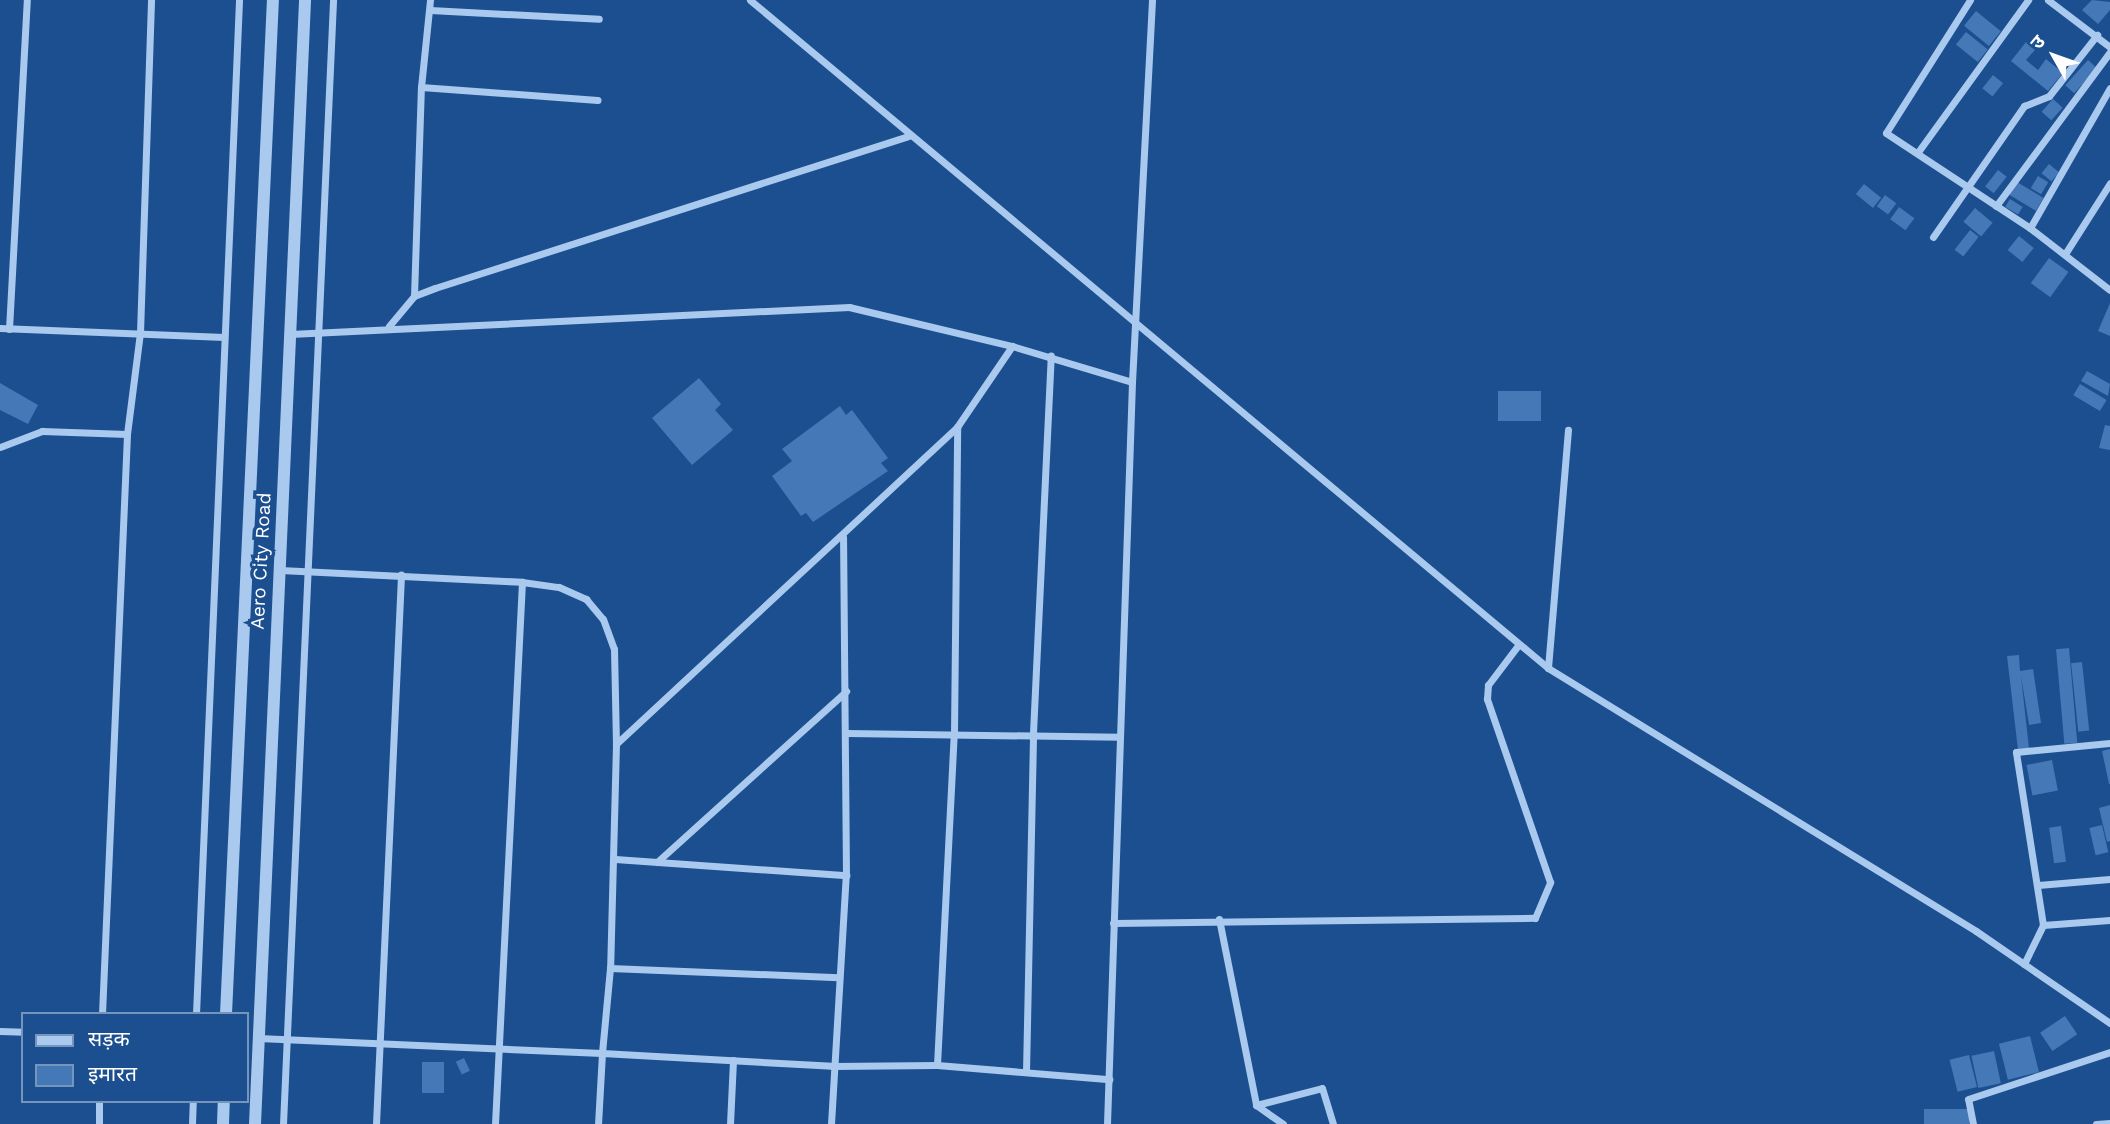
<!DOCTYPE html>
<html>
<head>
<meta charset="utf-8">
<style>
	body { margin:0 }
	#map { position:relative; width:2110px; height:1124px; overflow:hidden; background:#1b4f8f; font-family:"Work Sans","Noto Sans Devanagari",sans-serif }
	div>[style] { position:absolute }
	.building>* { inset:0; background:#4478b7; transform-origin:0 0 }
	.minor>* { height:7px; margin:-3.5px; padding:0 3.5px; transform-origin:3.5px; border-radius:3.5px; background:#a9c9ee }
	.tertiary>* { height:12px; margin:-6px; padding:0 6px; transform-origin:6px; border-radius:6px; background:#a9c9ee }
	span { translate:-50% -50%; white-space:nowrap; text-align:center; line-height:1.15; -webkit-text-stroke:7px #1b4f8f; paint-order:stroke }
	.street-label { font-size:19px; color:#fff }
	.legend { position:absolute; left:21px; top:1012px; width:228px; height:91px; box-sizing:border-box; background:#1b4f8f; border:2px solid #7695bc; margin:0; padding:9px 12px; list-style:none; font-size:21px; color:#fff }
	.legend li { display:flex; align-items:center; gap:14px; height:35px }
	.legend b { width:35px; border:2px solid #7695bc }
	.north { position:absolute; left:2019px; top:21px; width:70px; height:70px; -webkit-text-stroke:5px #1b4f8f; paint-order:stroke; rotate:310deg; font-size:19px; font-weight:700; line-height:28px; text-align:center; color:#fff }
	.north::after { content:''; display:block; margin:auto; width:24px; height:32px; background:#fff; clip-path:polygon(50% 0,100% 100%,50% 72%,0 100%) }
</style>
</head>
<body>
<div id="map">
	<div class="building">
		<div style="clip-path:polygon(2092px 0,2110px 2px,2110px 10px,2098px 24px,2082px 10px)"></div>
		<div style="left:1976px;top:11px;width:32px;height:19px;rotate:39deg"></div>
		<div style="left:1966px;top:32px;width:28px;height:16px;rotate:39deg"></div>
		<div style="clip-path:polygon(2026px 42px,2035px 50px,2026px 60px,2038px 70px,2046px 59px,2063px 73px,2048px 91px,2011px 61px)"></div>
		<div style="left:2088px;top:60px;width:12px;height:34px;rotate:42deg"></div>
		<div style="left:1993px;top:75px;width:13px;height:17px;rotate:39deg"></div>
		<div style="left:2053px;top:99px;width:13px;height:17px;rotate:42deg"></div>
		<div style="left:2049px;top:164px;width:13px;height:12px;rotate:39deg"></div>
		<div style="left:1998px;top:170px;width:11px;height:21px;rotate:38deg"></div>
		<div style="left:2038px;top:176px;width:12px;height:14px;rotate:31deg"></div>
		<div style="left:2017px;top:182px;width:31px;height:15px;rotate:31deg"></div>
		<div style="left:1864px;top:184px;width:22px;height:13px;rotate:39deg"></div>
		<div style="left:1885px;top:195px;width:14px;height:14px;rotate:36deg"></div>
		<div style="left:2010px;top:199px;width:15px;height:9px;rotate:32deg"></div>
		<div style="left:1899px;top:207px;width:19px;height:15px;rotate:36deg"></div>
		<div style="left:1975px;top:208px;width:23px;height:18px;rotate:40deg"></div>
		<div style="left:1970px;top:230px;width:11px;height:25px;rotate:38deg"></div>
		<div style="left:2019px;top:236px;width:19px;height:18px;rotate:39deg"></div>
		<div style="left:2049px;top:258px;width:24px;height:31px;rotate:36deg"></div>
		<div style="clip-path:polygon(2110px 303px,2110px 336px,2098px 331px)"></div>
		<div style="clip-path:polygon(2087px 371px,2110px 384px,2108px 396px,2081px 381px)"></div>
		<div style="clip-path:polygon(699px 378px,721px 404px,715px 410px,733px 430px,692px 465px,652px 418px)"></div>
		<div style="clip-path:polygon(0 383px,38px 405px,28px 424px,0 410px)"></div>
		<div style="left:2080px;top:384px;width:31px;height:13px;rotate:31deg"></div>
		<div style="left:1498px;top:391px;width:43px;height:30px"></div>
		<div style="clip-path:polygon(840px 406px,846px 415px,852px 410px,888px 458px,881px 463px,888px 471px,813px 522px,806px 513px,801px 516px,772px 476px,792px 461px,782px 449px)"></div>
		<div style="clip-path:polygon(2105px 425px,2110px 426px,2110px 450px,2099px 448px)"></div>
		<div style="left:2069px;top:648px;width:95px;height:13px;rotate:85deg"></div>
		<div style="clip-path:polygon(2019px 655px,2020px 671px,2033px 669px,2041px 723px,2029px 725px,2021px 676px,2029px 748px,2018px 750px,2007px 656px)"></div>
		<div style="left:2082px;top:662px;width:69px;height:11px;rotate:84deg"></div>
		<div style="clip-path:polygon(2110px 749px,2110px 784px,2109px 784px,2102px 751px)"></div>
		<div style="left:2052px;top:760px;width:31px;height:26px;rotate:79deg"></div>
		<div style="clip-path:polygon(2110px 805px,2110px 841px,2107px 842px,2099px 808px)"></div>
		<div style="left:2102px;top:825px;width:28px;height:13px;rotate:77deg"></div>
		<div style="left:2061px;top:826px;width:36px;height:12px;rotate:82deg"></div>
		<div style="left:2065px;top:1016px;width:22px;height:30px;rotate:56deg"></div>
		<div style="left:2030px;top:1036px;width:37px;height:32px;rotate:76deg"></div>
		<div style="left:1994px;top:1051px;width:33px;height:23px;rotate:78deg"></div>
		<div style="left:1969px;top:1055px;width:33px;height:20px;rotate:76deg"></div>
		<div style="left:464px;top:1058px;width:14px;height:9px;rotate:65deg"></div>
		<div style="left:422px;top:1062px;width:22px;height:31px"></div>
		<div style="left:1969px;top:1109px;width:15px;height:45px;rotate:90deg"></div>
	</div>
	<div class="minor">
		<div style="left:430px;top:0;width:87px;rotate:95.9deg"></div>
		<div style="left:421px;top:87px;width:177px;rotate:4.2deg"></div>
		<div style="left:750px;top:0;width:1041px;rotate:39.93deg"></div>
		<div style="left:1548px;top:668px;width:502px;rotate:31.57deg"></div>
		<div style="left:1976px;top:931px;width:163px;rotate:34.5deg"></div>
		<div style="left:1970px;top:0;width:157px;rotate:122.3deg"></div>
		<div style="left:1886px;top:133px;width:173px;rotate:33.4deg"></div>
		<div style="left:2030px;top:228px;width:101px;rotate:37.8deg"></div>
		<div style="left:2048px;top:0;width:78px;rotate:37.2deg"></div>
		<div style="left:430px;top:10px;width:169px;rotate:3deg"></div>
		<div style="left:1918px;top:152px;width:188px;rotate:-54.1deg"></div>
		<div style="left:1996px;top:206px;width:192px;rotate:-53.5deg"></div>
		<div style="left:2030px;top:228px;width:161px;rotate:-60.3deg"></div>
		<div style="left:1933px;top:237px;width:160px;rotate:-55.2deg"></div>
		<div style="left:2024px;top:106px;width:27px;rotate:-22deg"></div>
		<div style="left:2049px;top:96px;width:78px;rotate:-51.8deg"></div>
		<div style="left:2065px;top:254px;width:84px;rotate:-57.6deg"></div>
		<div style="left:414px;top:296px;width:209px;rotate:-88.1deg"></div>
		<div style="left:389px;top:326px;width:39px;rotate:-50deg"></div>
		<div style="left:414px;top:296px;width:22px;rotate:-21deg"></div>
		<div style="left:435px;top:288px;width:497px;rotate:-17.8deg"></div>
		<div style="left:0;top:328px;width:224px;rotate:2.3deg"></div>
		<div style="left:9px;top:329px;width:329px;rotate:-86.9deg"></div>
		<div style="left:290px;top:334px;width:560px;rotate:-2.77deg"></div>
		<div style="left:849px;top:307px;width:168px;rotate:13.5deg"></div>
		<div style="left:0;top:447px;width:45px;rotate:-20.9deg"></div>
		<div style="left:42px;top:431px;width:85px;rotate:2deg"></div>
		<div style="left:280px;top:570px;width:242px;rotate:2.8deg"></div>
		<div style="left:522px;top:582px;width:37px;rotate:8deg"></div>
		<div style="left:559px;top:587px;width:30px;rotate:24deg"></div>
		<div style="left:586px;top:599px;width:26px;rotate:50deg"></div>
		<div style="left:603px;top:619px;width:32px;rotate:70deg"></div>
		<div style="left:614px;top:649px;width:95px;rotate:88.8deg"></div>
		<div style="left:616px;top:744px;width:466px;rotate:-42.9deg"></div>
		<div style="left:957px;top:427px;width:98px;rotate:-55.8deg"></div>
		<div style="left:1012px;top:346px;width:125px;rotate:16.7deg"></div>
		<div style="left:1548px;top:668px;width:239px;rotate:-85.2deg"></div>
		<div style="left:847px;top:733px;width:272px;rotate:0.8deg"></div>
		<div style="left:616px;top:744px;width:224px;rotate:91.5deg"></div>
		<div style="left:610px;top:968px;width:85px;rotate:95.4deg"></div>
		<div style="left:602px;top:1053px;width:230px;rotate:3.2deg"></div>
		<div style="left:832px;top:1066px;width:105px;rotate:-0.5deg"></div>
		<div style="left:937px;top:1065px;width:173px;rotate:4.7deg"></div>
		<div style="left:615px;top:859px;width:232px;rotate:4deg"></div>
		<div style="left:657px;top:862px;width:255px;rotate:-42.1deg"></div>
		<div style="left:2038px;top:885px;width:72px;rotate:-4.8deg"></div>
		<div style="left:1219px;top:919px;width:190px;rotate:78.7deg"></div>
		<div style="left:1256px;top:1105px;width:68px;rotate:-14.4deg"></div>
		<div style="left:1322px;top:1088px;width:38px;rotate:73deg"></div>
		<div style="left:1113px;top:923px;width:422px;rotate:-0.7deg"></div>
		<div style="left:1535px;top:918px;width:39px;rotate:-67deg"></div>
		<div style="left:1550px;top:882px;width:194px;rotate:-109deg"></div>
		<div style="left:1487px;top:699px;width:14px;rotate:-86deg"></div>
		<div style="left:1488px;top:685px;width:51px;rotate:-52.9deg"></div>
		<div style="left:2043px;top:925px;width:67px;rotate:-4.3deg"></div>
		<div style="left:2024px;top:964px;width:43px;rotate:-64deg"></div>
		<div style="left:2043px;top:925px;width:175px;rotate:-98.9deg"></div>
		<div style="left:2016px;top:752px;width:94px;rotate:-5.5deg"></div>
		<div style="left:610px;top:968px;width:228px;rotate:2.3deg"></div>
		<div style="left:102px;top:1014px;width:581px;rotate:-87.53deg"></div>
		<div style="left:127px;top:434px;width:102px;rotate:-82.7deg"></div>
		<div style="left:140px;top:333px;width:333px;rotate:-88.1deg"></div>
		<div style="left:196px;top:1014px;width:1015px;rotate:-87.57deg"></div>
		<div style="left:0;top:1031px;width:23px;rotate:2deg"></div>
		<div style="left:258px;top:1038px;width:344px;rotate:2.5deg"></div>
		<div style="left:602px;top:1053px;width:71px;rotate:93.2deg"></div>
		<div style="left:937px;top:1065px;width:332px;rotate:-87.1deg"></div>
		<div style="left:954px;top:733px;width:306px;rotate:-89.4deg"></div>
		<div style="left:1026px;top:1072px;width:339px;rotate:-88.8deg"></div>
		<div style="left:1033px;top:733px;width:378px;rotate:-87.3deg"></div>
		<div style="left:1256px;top:1105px;width:33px;rotate:35deg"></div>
		<div style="left:99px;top:1124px;width:23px;rotate:-90deg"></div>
		<div style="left:192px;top:1124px;width:23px;rotate:-88deg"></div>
		<div style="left:283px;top:1124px;width:1125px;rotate:-87.45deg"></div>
		<div style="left:376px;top:1124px;width:550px;rotate:-87.39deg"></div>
		<div style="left:495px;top:1124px;width:543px;rotate:-87.15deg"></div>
		<div style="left:730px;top:1124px;width:64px;rotate:-87.3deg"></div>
		<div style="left:831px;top:1124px;width:249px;rotate:-86.6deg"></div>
		<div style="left:846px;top:875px;width:338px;rotate:-90.5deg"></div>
		<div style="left:1107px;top:1124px;width:742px;rotate:-88.07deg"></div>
		<div style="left:1132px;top:382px;width:383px;rotate:-87deg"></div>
		<div style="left:1973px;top:1124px;width:25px;rotate:-101deg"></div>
		<div style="left:1968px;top:1099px;width:150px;rotate:-18.3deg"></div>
		<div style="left:2096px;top:1124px;width:14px;rotate:-4deg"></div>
	</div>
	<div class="tertiary">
		<div style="left:226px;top:1014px;width:1015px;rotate:-87.35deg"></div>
		<div style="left:223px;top:1124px;width:23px;rotate:-88deg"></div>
		<div style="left:255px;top:1124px;width:1125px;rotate:-87.45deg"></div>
	</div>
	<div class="street-label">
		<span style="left:261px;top:561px;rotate:-87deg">Aero City Road</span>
	</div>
	<ul class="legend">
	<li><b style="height:9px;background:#a9c9ee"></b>सड़क</li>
	<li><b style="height:19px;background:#4478b7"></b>इमारत</li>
	</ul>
	<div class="north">उ</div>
</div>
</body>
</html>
